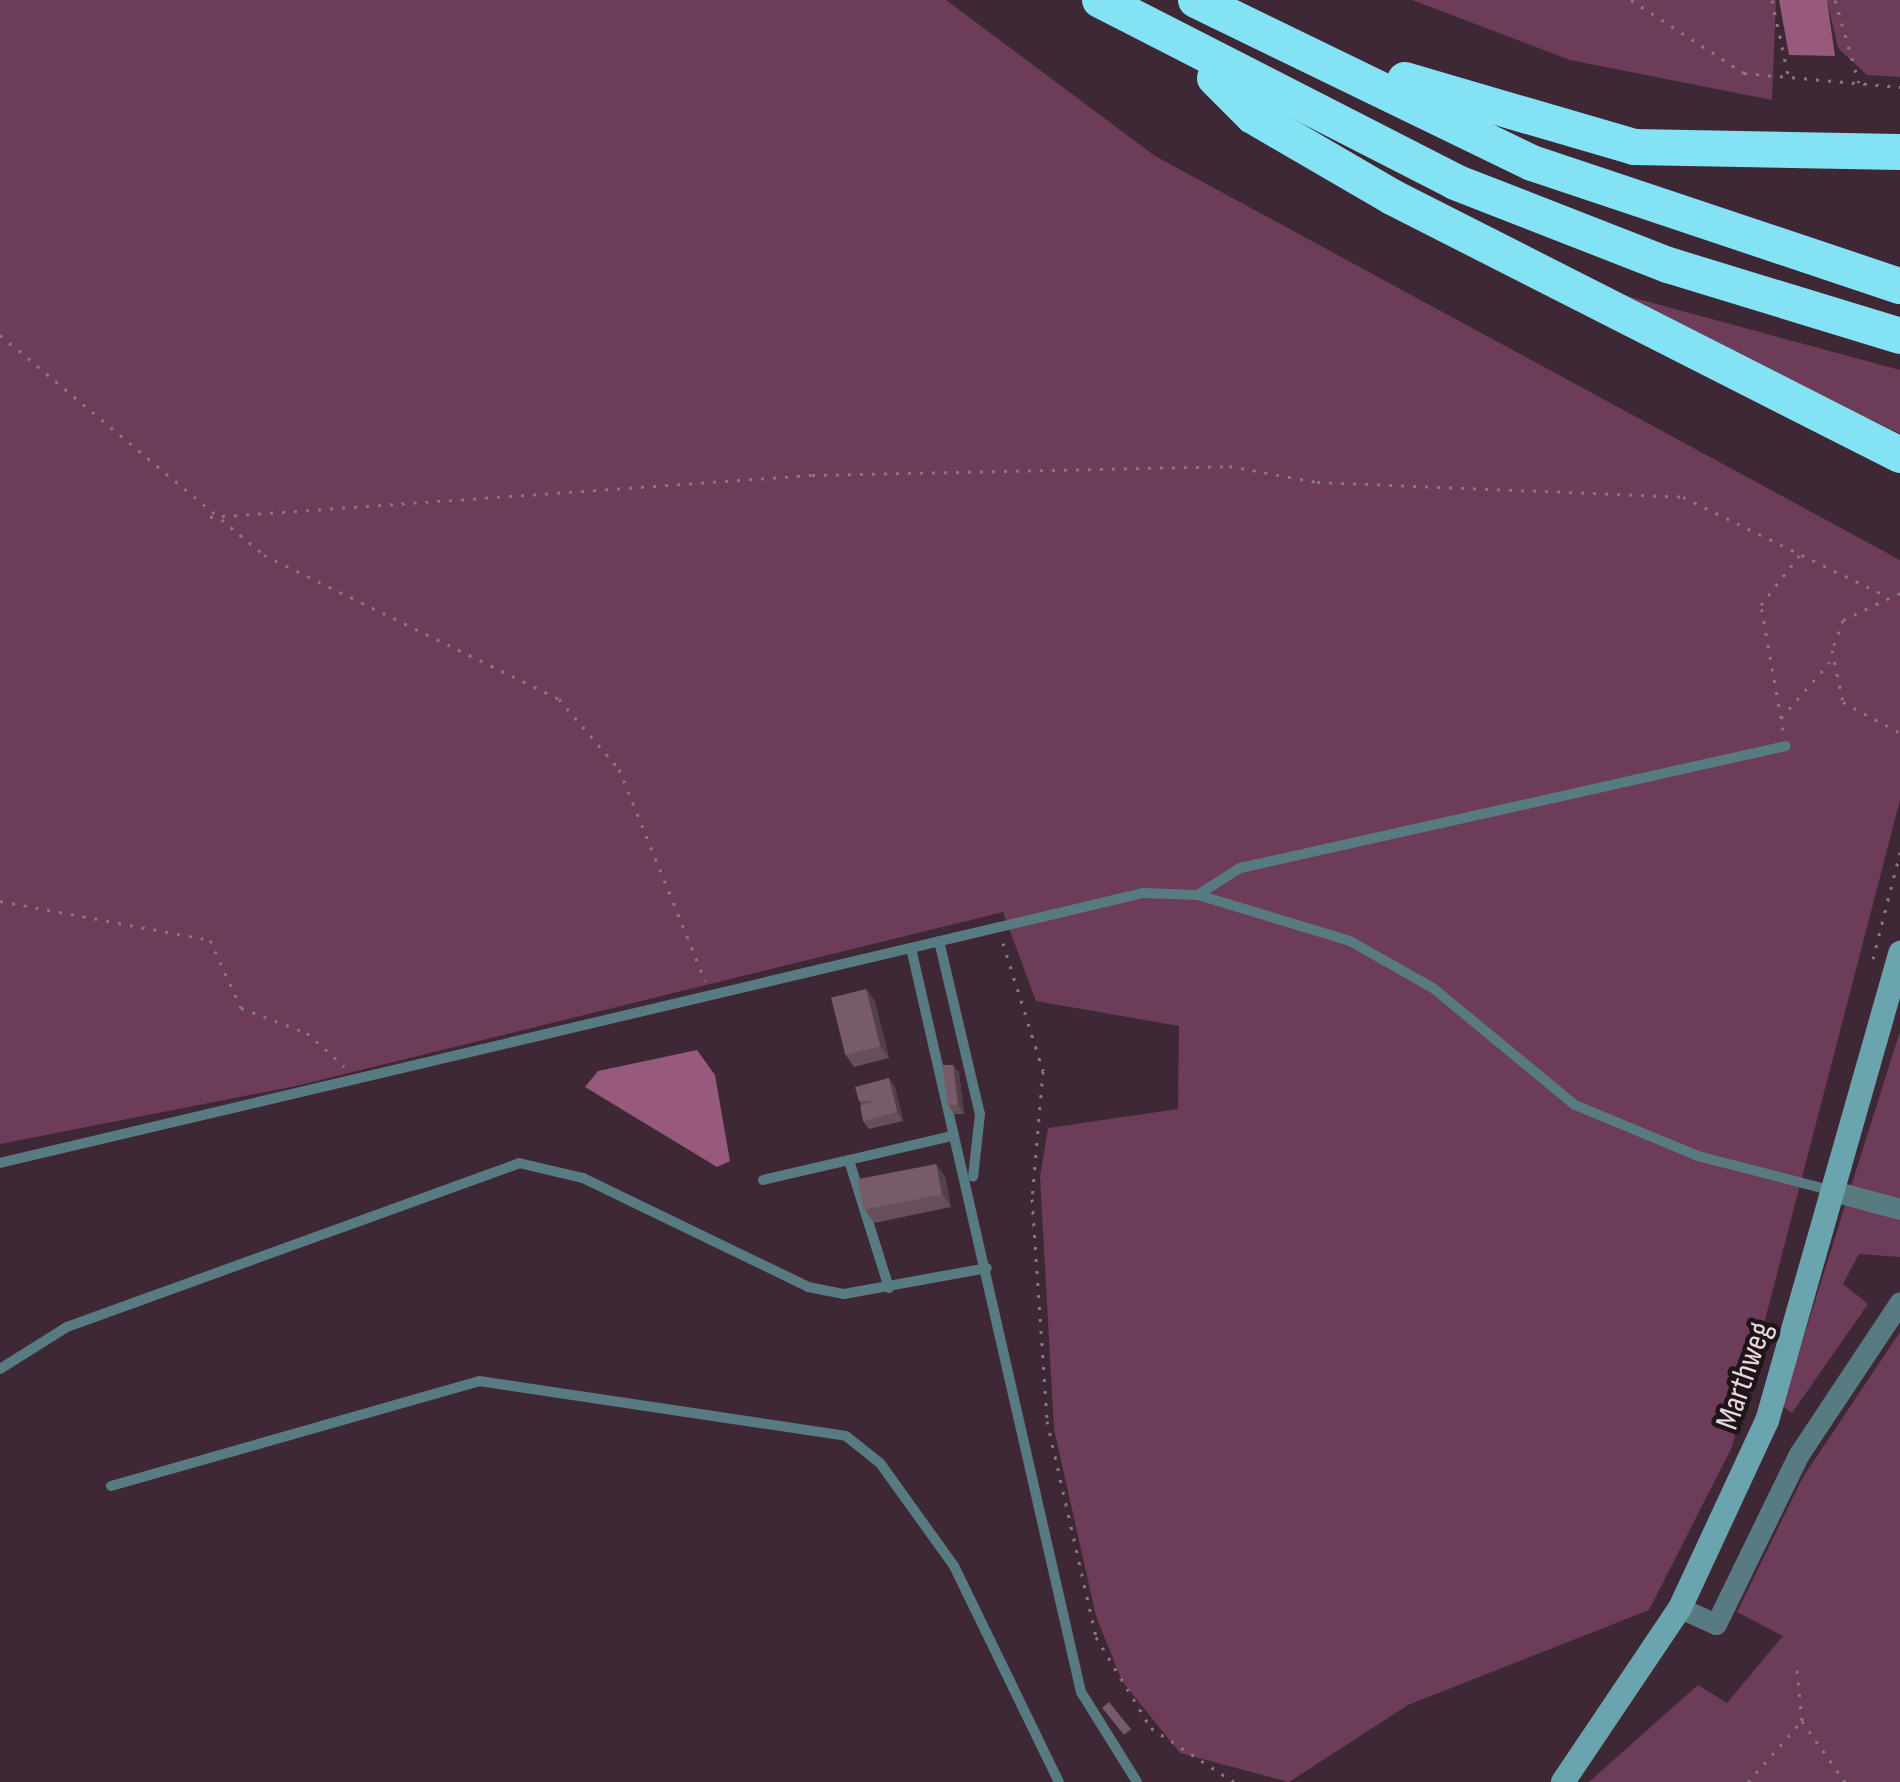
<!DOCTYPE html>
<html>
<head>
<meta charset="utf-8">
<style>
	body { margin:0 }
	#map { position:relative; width:1900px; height:1782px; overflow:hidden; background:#3f2835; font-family:"Sofia Sans Condensed",sans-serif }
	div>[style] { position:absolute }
	.green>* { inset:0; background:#6d3c58 }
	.water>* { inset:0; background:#97597c }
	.path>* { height:3px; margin-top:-1.5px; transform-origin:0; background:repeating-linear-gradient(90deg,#8a7681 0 3px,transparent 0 12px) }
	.service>* { height:10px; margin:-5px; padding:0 5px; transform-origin:5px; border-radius:5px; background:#577b81 }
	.minor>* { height:21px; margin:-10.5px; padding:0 10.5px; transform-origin:10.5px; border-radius:10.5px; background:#577b81 }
	.secondary>* { height:24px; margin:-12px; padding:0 12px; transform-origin:12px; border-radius:12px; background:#69a4af }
	.motorway>* { height:36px; margin:-18px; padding:0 18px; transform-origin:18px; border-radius:18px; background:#83e2f3 }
	.wall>* { inset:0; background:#664e5b }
	.shaded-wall>* { inset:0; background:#53404a }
	.building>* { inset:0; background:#775b6a; transform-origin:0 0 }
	span { translate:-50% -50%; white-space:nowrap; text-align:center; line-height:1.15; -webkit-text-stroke:9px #1f141a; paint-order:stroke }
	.street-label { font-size:33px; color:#e7d7df }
</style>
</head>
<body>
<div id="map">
	<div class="green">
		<div style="clip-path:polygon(0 0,946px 0,1155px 156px,1900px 560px,1900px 800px,1732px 1447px,1649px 1610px,1408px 1705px,1289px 1782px,1180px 1753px,1122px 1681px,1096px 1616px,1054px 1429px,1040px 1177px,1048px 1128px,1178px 1109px,1179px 1026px,1036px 1001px,1003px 912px,296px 1086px,0 1144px)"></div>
		<div style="clip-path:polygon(1412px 0,1776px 0,1772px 100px,1570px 60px)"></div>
		<div style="clip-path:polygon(1827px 0,1900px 0,1900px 77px,1867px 75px,1838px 48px)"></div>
		<div style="clip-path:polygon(1605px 290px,1900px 370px,1900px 434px)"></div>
		<div style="clip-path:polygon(1900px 1031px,1900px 1257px,1859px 1254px,1843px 1284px,1868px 1304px,1792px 1413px,1782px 1406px)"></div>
		<div style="clip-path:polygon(1900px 1332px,1900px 1782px,1589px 1782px,1698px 1685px,1727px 1703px,1783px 1636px,1737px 1612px,1803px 1477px)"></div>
	</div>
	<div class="water">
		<div style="clip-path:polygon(1779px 0,1827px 0,1835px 56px,1789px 55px)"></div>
		<div style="clip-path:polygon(697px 1050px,715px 1075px,730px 1161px,717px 1167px,585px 1087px,598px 1071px)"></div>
	</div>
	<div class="path">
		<div style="left:1631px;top:0;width:135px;rotate:32.9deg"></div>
		<div style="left:1744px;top:73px;width:157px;rotate:5.1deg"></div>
		<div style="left:1772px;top:0;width:81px;rotate:77.9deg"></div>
		<div style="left:1835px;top:0;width:86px;rotate:73.9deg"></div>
		<div style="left:0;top:335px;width:344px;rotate:39.8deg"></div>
		<div style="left:264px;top:555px;width:328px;rotate:26deg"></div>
		<div style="left:559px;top:699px;width:92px;rotate:49.4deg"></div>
		<div style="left:619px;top:769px;width:229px;rotate:67.9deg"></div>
		<div style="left:210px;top:517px;width:603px;rotate:-3.99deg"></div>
		<div style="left:812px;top:475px;width:417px;rotate:-1.2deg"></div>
		<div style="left:1229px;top:466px;width:89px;rotate:10.3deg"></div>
		<div style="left:1317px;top:482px;width:366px;rotate:2.3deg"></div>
		<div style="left:1683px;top:497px;width:224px;rotate:26deg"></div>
		<div style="left:1900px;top:593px;width:63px;rotate:154.7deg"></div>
		<div style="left:1843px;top:620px;width:32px;rotate:110deg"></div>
		<div style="left:1832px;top:650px;width:53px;rotate:78.1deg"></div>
		<div style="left:1843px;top:702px;width:65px;rotate:28.5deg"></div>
		<div style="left:1781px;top:718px;width:74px;rotate:-48.8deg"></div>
		<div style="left:1783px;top:730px;width:127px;rotate:-100deg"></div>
		<div style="left:1761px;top:605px;width:66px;rotate:-52.4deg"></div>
		<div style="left:0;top:901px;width:214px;rotate:10.5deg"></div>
		<div style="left:210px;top:940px;width:75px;rotate:65.5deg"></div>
		<div style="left:241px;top:1008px;width:71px;rotate:20.7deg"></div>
		<div style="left:307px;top:1033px;width:50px;rotate:41.7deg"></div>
		<div style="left:1003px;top:943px;width:134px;rotate:72.6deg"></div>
		<div style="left:1043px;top:1071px;width:128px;rotate:94.9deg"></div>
		<div style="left:1032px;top:1199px;width:223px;rotate:86.1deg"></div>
		<div style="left:1047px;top:1421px;width:221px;rotate:77.2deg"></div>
		<div style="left:1096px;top:1637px;width:106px;rotate:58.9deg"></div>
		<div style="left:1151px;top:1728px;width:99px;rotate:33deg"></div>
		<div style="left:1873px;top:959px;width:110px;rotate:-75.8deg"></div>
		<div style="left:1797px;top:1670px;width:51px;rotate:84.4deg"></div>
		<div style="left:1802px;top:1721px;width:75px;rotate:54.8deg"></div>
		<div style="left:1748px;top:1782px;width:81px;rotate:-48.5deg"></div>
	</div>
	<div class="service">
		<div style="left:1199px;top:894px;width:49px;rotate:-32.4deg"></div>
		<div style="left:1240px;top:868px;width:559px;rotate:-12.6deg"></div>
		<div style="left:939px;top:941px;width:178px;rotate:76.7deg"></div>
		<div style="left:980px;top:1114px;width:63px;rotate:96.3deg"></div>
		<div style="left:911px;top:948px;width:763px;rotate:77.13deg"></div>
		<div style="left:1081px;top:1692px;width:106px;rotate:58.1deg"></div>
		<div style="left:0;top:1163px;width:1174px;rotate:-13.29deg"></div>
		<div style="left:1143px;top:893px;width:55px;rotate:2.1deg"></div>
		<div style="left:1198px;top:895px;width:159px;rotate:16.8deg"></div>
		<div style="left:1350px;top:941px;width:95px;rotate:29.5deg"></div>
		<div style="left:1433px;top:988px;width:184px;rotate:39.5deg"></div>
		<div style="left:1575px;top:1105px;width:133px;rotate:22.5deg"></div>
		<div style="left:1698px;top:1156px;width:139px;rotate:14.5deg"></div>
		<div style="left:763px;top:1180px;width:88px;rotate:-13.1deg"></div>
		<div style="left:889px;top:1288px;width:134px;rotate:-107.4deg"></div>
		<div style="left:849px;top:1160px;width:106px;rotate:-13.1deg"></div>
		<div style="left:0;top:1369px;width:79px;rotate:-32.1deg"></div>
		<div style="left:67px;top:1327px;width:481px;rotate:-19.9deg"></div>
		<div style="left:519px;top:1163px;width:66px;rotate:13.2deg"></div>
		<div style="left:583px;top:1178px;width:250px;rotate:25.8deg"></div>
		<div style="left:808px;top:1287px;width:37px;rotate:11deg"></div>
		<div style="left:844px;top:1294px;width:145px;rotate:-10.3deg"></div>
		<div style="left:111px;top:1486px;width:383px;rotate:-15.9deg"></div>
		<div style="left:479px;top:1381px;width:371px;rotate:8.5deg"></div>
		<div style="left:846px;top:1436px;width:43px;rotate:38.5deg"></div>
		<div style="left:880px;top:1463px;width:127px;rotate:54.3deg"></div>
		<div style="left:954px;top:1566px;width:240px;rotate:64.1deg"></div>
	</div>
	<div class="minor">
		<div style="left:1837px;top:1192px;width:65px;rotate:15.1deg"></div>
		<div style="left:1680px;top:1608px;width:39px;rotate:24deg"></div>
		<div style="left:1716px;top:1624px;width:189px;rotate:-64deg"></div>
		<div style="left:1799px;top:1454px;width:182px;rotate:-56.4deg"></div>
	</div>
	<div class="secondary">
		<div style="left:1563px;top:1782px;width:210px;rotate:-56.1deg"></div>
		<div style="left:1680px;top:1608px;width:206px;rotate:-65.1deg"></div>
		<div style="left:1767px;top:1421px;width:487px;rotate:-74.1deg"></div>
	</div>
	<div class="motorway">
		<div style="left:1100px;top:0;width:399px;rotate:27.1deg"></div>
		<div style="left:1455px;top:182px;width:229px;rotate:21.3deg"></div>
		<div style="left:1668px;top:265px;width:243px;rotate:17deg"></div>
		<div style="left:1196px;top:0;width:373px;rotate:25.9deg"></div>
		<div style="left:1532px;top:163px;width:388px;rotate:18.5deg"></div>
		<div style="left:1215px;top:78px;width:54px;rotate:45deg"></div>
		<div style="left:1253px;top:116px;width:161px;rotate:30.2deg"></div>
		<div style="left:1392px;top:197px;width:570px;rotate:26.92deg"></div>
		<div style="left:1405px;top:80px;width:239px;rotate:16.3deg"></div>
		<div style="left:1634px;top:147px;width:266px;rotate:1.1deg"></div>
	</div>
	<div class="wall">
		<div style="clip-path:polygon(866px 989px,875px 1002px,889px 1058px,854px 1067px,845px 1054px)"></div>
		<div style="clip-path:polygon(953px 1065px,959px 1073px,964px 1114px,954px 1114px,948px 1105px)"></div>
		<div style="clip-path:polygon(895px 1087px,903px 1121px,869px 1129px,863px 1121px,862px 1105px,859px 1101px)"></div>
		<div style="clip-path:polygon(936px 1164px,945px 1177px,951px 1207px,874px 1223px,865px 1210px)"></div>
	</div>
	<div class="shaded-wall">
		<div style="clip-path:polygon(866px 989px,875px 1002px,889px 1058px,880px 1046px)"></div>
		<div style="clip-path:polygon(953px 1065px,959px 1073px,964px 1114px,958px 1105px)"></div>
		<div style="clip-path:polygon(889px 1078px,895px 1087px,903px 1121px,897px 1112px)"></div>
		<div style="clip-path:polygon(936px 1164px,945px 1177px,951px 1207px,942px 1194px)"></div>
	</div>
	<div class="building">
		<div style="left:866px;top:989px;width:59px;height:36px;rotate:76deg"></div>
		<div style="clip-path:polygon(942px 1065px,953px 1065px,958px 1105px,948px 1105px)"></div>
		<div style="clip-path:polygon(889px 1078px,897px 1112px,863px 1121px,860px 1105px,878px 1101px,859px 1101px,855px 1087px)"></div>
		<div style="left:936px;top:1164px;width:31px;height:80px;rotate:79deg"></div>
		<div style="left:1109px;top:1702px;width:35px;height:9px;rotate:51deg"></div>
	</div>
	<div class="street-label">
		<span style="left:1745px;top:1376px;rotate:-71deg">Marthweg</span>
	</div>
</div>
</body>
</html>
